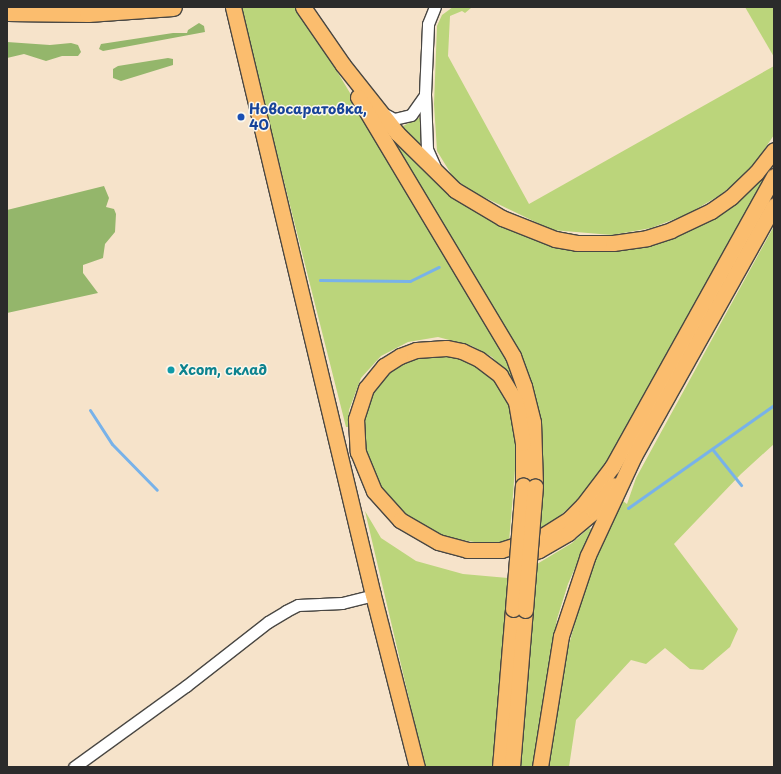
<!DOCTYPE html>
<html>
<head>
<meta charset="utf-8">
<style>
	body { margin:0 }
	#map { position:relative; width:781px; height:774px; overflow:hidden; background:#f6e3ca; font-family:"Playpen Sans",sans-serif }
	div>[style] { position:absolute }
	.green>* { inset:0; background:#bbd57b }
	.forest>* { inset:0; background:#94b66b }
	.stream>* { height:3px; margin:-1.5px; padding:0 1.5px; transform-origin:1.5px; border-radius:1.5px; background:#78b2e9 }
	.roads { filter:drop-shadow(1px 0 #494743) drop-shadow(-1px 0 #494743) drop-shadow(0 1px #494743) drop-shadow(0 -1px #494743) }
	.minor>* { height:11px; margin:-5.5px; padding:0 5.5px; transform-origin:5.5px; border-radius:5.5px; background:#fff }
	.major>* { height:15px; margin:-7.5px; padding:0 7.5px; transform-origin:7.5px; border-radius:7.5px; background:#fbbd6e }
	.highway>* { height:17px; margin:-8.5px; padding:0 8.5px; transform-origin:8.5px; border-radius:8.5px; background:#fbbd6e }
	.bridges { filter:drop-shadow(1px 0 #494743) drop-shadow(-1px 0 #494743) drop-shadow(0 1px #494743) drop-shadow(0 -1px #494743) }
	.major-bridge>* { height:15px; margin:-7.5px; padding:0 7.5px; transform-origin:7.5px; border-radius:7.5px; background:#fbbd6e }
	.dots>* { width:11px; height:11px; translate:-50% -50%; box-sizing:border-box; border:2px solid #fbf7ec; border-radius:50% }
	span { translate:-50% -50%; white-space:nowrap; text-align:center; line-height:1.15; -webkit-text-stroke:3px #fbf7ec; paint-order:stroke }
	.transit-label { font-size:14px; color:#164399; font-weight:700 }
	.left { translate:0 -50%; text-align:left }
	.culture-label { font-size:14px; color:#0d838f; font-weight:700 }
	.frame { position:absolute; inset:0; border:8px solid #2b2b2b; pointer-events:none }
</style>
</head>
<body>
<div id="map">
	<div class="green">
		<div style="clip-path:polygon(240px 7px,295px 7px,335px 68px,498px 340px,514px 378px,512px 379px,492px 357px,472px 346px,438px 337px,408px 342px,381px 356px,361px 378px,349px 410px,348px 427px,346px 427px)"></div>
		<div style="clip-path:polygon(453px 7px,471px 8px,465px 13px,462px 11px,450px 16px,448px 56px,529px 204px,774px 66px,774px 135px,755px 163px,736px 182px,720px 195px,688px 214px,651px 228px,612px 235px,552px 230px,471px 191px,453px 177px,437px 151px,434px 104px,437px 26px,442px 15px)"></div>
		<div style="clip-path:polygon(745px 7px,774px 7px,774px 57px)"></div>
		<div style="clip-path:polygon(423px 116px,420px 145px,419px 146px,401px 127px)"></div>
		<div style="clip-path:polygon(397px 142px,453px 196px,552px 243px,648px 243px,766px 171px,770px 173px,596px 483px,552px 523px,539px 532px,542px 469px,508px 333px,395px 143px)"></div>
		<div style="clip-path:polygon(774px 226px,774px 444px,741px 474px,674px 544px,738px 629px,730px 647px,703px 670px,690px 669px,665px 648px,646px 664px,631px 660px,576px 720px,569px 767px,547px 767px,563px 667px,588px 574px,618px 505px,623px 501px,627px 504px,636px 478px)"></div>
		<div style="clip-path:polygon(421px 355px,456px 355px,475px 363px,494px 378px,507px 396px,517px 446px,509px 542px,492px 545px,445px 537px,414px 522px,396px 507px,377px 485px,363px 454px,361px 434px,366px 401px,386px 372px,403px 361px)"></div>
		<div style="clip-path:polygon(365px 511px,381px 538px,416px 561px,463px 574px,508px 578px,493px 767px,425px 767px)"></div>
		<div style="clip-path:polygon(589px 528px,592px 529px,568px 584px,557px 619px,534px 767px,517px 767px,537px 564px,572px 543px)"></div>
	</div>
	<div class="forest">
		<div style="clip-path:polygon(199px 23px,204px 26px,205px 32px,103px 51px,99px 49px,101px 44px,173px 33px,187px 33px,188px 30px)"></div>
		<div style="clip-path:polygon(7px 42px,50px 45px,71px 43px,78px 45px,81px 52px,78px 56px,62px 56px,46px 61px,24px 54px,7px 58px)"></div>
		<div style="clip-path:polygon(168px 58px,173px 59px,173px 65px,121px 81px,113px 78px,113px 69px,118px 66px)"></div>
		<div style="clip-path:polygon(104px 186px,109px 198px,106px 207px,114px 209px,116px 214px,115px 232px,105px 244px,103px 258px,83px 265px,83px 273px,98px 293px,7px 313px,7px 210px)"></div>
	</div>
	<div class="stream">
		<div style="left:320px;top:280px;width:90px;rotate:0.6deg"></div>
		<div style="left:410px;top:281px;width:32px;rotate:-26deg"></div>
		<div style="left:90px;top:410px;width:40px;rotate:57.1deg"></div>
		<div style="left:112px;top:444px;width:64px;rotate:45.6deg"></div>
		<div style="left:713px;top:450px;width:45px;rotate:51.3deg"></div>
		<div style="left:628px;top:508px;width:179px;rotate:-35.2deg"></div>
	</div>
	<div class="roads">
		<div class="minor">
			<div style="left:383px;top:113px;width:13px;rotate:29deg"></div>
			<div style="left:394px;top:119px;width:17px;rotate:-13deg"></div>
			<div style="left:411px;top:115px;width:24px;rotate:-55deg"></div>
			<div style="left:435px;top:167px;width:20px;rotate:-114deg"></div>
			<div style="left:427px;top:149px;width:55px;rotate:-92.1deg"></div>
			<div style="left:425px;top:94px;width:70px;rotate:-87.5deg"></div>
			<div style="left:428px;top:24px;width:18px;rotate:-68deg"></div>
			<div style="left:74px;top:767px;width:138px;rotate:-35.9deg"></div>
			<div style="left:186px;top:686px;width:104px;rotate:-38deg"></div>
			<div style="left:268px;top:622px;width:21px;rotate:-31deg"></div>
			<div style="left:286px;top:611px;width:13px;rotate:-27deg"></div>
			<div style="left:298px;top:605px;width:44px;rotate:-2.6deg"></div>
			<div style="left:342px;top:603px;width:32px;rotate:-14deg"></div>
		</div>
		<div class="major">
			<div style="left:233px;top:7px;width:604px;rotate:76.61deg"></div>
			<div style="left:373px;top:595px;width:178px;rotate:75.7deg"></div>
			<div style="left:303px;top:7px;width:70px;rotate:55.4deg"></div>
			<div style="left:343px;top:65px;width:87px;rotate:51.5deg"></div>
			<div style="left:397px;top:133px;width:81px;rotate:44.5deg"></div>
			<div style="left:455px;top:190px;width:55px;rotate:30.8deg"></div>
			<div style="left:502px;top:218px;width:57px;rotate:21.6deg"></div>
			<div style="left:555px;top:239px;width:22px;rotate:10deg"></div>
			<div style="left:577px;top:243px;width:36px"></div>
			<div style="left:613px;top:243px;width:34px;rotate:-8deg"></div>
			<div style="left:647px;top:238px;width:25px;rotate:-18deg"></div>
			<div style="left:671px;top:230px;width:44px;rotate:-25.4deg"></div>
			<div style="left:711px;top:211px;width:24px;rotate:-35deg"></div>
			<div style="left:731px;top:197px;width:35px;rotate:-44deg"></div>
			<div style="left:756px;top:173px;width:29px;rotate:-52deg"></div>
			<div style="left:358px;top:97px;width:302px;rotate:59.1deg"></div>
			<div style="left:513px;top:356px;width:32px;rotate:70deg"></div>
			<div style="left:524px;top:386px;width:37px;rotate:76deg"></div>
			<div style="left:533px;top:422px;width:64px;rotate:88.2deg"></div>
			<div style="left:523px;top:485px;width:42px;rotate:-90deg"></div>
			<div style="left:523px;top:443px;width:42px;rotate:-99.7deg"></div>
			<div style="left:516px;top:402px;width:31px;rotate:-121deg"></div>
			<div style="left:500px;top:375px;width:26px;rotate:-143deg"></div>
			<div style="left:479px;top:359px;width:19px;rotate:-155deg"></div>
			<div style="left:462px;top:351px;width:16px;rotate:-169deg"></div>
			<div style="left:446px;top:348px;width:30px;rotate:176deg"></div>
			<div style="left:416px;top:350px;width:17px;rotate:159deg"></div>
			<div style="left:400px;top:356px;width:19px;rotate:148deg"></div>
			<div style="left:384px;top:366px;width:28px;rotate:129deg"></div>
			<div style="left:366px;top:388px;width:33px;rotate:108deg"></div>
			<div style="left:356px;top:419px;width:33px;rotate:87deg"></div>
			<div style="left:358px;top:452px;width:42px;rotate:67.7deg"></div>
			<div style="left:374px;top:491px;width:39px;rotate:48deg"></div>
			<div style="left:400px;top:520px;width:44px;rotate:30.1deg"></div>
			<div style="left:438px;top:542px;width:30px;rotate:15deg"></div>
			<div style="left:467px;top:550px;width:34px"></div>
			<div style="left:501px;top:550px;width:40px;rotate:-18deg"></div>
			<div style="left:539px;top:538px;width:36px;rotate:-32deg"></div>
			<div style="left:569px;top:519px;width:20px;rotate:-45deg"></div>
			<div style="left:583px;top:505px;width:48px;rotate:-52.7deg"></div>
			<div style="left:612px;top:467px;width:333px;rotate:-60.9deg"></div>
			<div style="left:518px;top:557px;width:22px;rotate:-18deg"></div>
			<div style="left:539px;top:550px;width:34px;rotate:-30deg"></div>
			<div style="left:568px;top:533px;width:34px;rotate:-40deg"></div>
			<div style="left:594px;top:511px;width:32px;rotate:-54deg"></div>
			<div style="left:500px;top:767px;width:159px;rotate:-85.3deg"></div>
			<div style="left:512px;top:767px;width:158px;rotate:-85.3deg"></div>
			<div style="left:540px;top:767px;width:133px;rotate:-80.9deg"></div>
			<div style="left:561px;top:636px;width:85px;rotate:-71.6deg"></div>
			<div style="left:588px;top:555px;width:109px;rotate:-65.1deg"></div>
			<div style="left:634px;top:456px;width:287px;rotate:-60.8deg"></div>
		</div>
		<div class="highway">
			<div style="left:7px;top:12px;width:81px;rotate:0.7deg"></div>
			<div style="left:88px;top:13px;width:85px;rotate:-4deg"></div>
		</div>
	</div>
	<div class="bridges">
		<div class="major-bridge">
			<div style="left:513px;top:609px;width:124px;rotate:-85.4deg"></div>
			<div style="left:525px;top:610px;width:124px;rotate:-85.4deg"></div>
		</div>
	</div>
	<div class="dots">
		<div style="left:241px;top:117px;background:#1a4fb4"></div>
		<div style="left:171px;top:370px;background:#0f9aa8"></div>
	</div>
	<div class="transit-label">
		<span class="left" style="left:249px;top:117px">Новосаратовка,<br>40</span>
	</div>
	<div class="culture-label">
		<span class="left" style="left:179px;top:370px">Xсom, склад</span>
	</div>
	<div class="frame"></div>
</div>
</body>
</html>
